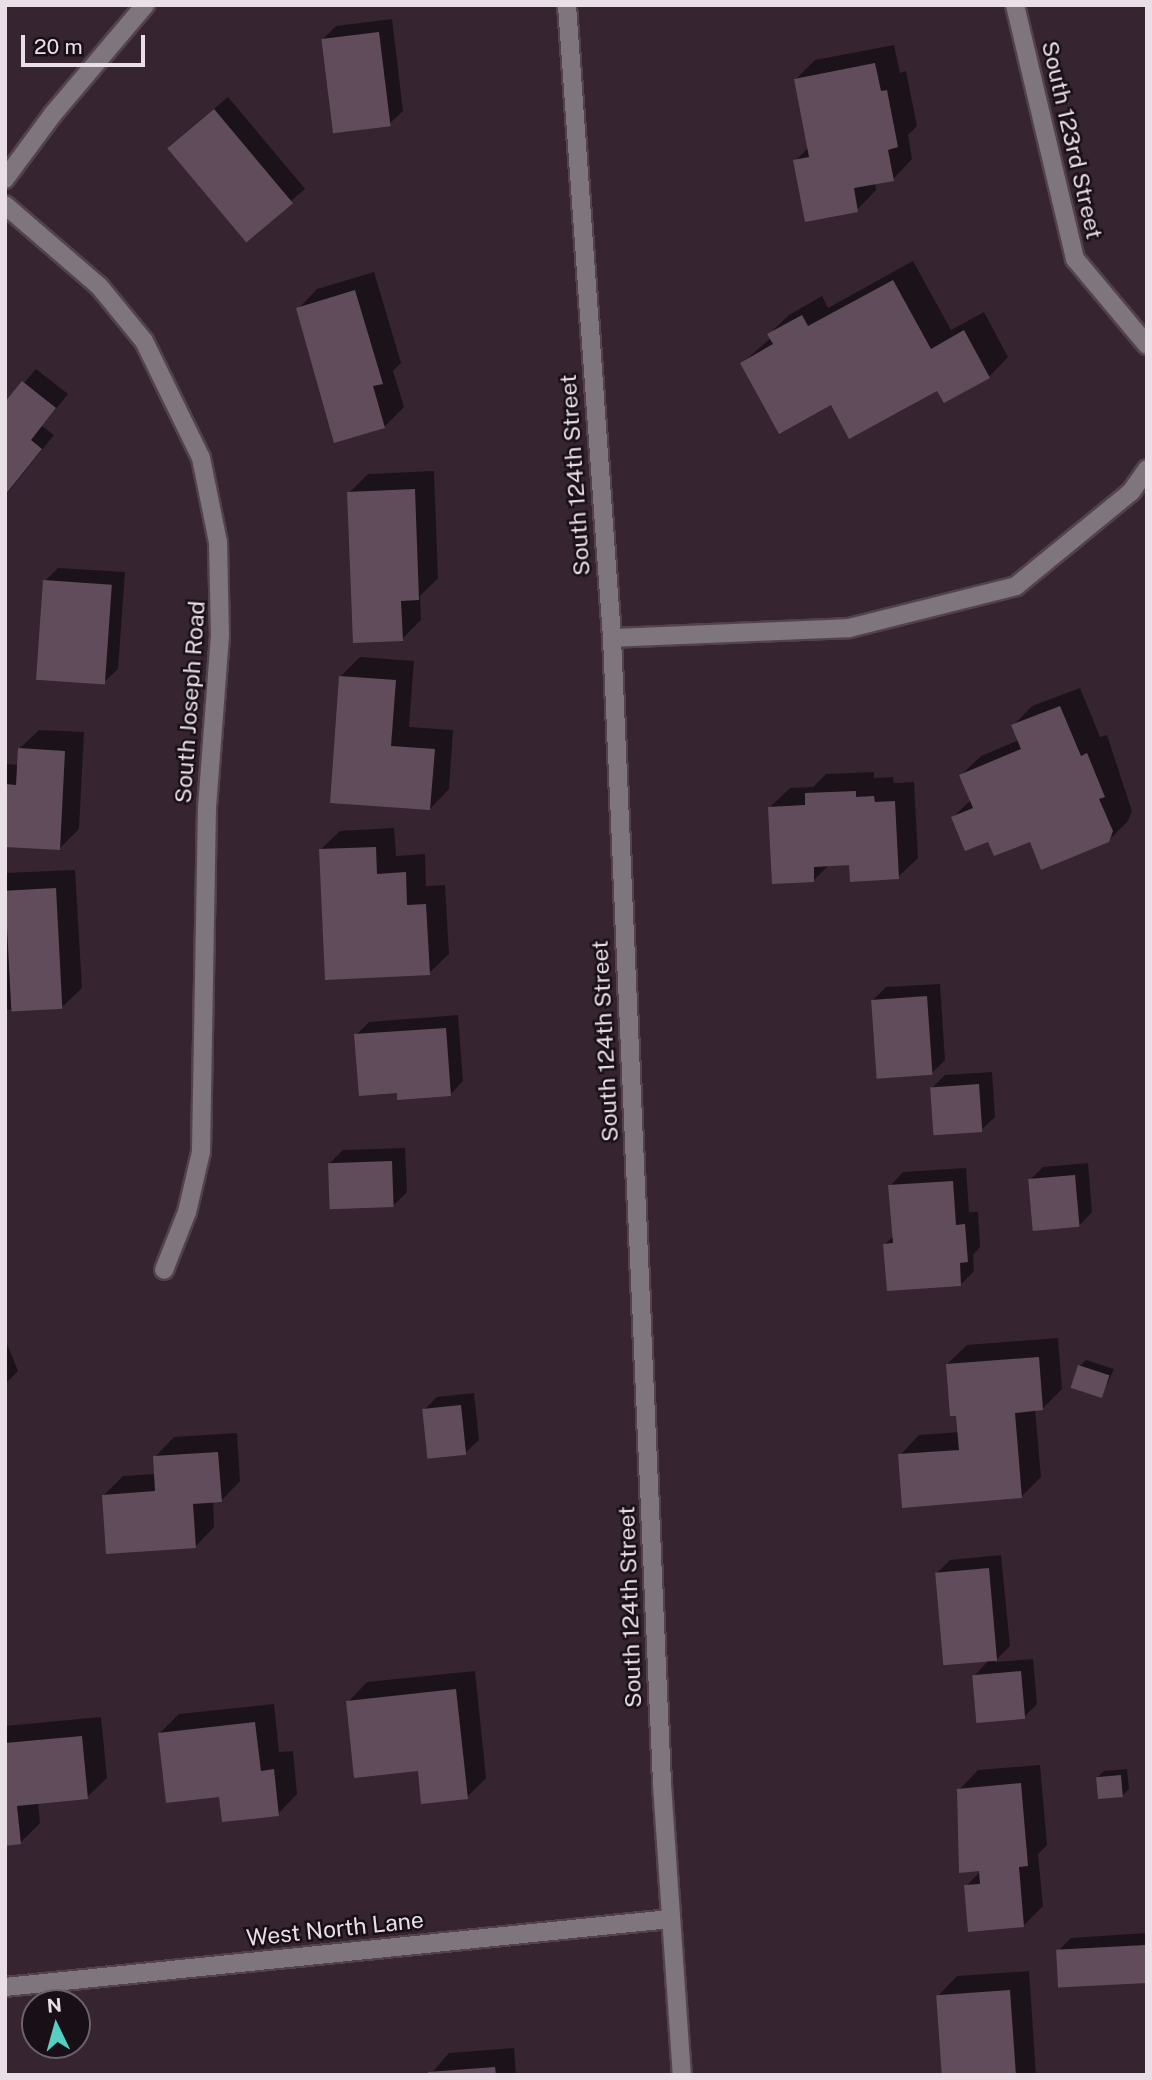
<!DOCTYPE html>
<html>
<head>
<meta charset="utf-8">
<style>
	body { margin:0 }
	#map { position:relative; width:1152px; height:2080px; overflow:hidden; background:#362431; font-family:"Public Sans",sans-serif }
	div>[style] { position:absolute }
	.shadow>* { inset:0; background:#0007; transform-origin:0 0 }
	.building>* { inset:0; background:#614c5b; transform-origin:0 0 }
	.roads { filter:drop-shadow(2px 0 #53424e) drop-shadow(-2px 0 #53424e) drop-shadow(0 2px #53424e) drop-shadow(0 -2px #53424e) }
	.minor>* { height:18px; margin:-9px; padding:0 9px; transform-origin:9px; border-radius:9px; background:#7f757c }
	span { translate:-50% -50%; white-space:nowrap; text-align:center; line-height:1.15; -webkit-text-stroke:5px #181016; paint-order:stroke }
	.street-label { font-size:23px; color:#eadee7 }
	.frame { position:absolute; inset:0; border:7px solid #eadee7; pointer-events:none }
	.north { position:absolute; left:21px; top:1989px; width:70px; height:70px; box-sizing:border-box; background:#181016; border:2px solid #6c626a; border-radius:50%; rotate:355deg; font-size:19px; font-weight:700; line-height:28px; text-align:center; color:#eadee7 }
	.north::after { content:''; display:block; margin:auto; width:24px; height:32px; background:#57cec2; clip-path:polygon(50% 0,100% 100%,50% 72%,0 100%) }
	.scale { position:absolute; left:21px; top:35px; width:124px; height:32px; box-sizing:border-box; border:4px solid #eadee7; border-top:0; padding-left:9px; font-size:21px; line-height:24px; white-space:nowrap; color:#eadee7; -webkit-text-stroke:5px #181016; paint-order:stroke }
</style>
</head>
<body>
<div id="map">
	<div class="shadow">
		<div style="clip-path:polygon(392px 19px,403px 111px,389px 124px,323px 39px,336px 26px)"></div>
		<div style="clip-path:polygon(894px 45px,900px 73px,906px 71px,917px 126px,908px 135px,912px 159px,893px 179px,875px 182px,876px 190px,857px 210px,795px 161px,809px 147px,796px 79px,815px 60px)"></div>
		<div style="left:228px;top:97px;width:120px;height:77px;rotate:50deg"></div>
		<div style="clip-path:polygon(913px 261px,951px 330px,984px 312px,1008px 357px,989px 377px,831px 403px,742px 363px,771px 338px,769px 334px,789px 315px,822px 296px,828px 308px)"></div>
		<div style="clip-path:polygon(374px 272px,401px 363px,393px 371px,404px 407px,385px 426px,335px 440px,298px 309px,317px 289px)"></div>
		<div style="clip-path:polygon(36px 369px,68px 394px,42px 426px,54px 435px,5px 496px,5px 405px)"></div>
		<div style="clip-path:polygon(434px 471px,438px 578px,420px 596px,421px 620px,402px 639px,349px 493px,368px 474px)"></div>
		<div style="clip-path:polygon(58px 568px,125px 572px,118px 669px,104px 682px,45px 581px)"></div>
		<div style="clip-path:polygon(360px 657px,414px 661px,409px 727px,453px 730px,449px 789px,430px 809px,341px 676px)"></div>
		<div style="clip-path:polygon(1080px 688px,1100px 737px,1107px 735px,1132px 811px,1128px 821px,1108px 841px,989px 839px,953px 817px,971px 800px,961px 775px,981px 756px,1019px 740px,1013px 726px,1032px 706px)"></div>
		<div style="clip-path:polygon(39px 730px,84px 732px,79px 829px,59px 849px,5px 846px,5px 764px,18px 765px,19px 749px)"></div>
		<div style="clip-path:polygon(874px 772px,874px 778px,893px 777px,894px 783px,914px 782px,918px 858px,898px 877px,851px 863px,830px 864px,814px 880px,770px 807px,790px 788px,813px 787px,826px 774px)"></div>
		<div style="clip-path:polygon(394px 828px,396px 856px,425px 854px,426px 886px,445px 885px,449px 954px,429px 973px,320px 850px,340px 831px)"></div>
		<div style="clip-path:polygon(75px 870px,82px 988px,62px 1007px,5px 1010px,5px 873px)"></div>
		<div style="clip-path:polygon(940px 984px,945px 1060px,932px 1073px,873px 1000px,886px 987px)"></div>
		<div style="clip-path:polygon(458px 1015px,463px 1081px,450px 1095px,356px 1035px,369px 1022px)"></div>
		<div style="clip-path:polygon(992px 1072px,995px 1117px,981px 1130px,931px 1089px,945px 1075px)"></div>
		<div style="clip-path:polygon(405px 1148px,407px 1192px,394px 1205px,329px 1164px,343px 1150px)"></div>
		<div style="clip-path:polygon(1088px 1163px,1092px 1212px,1079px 1226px,1030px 1180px,1043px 1167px)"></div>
		<div style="clip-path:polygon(966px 1168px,969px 1212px,978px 1212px,980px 1247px,973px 1255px,974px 1271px,961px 1284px,885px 1244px,894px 1236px,890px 1186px,903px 1172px)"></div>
		<div style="clip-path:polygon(1058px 1338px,1062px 1389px,1042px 1409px,1035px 1409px,1041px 1477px,1021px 1497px,900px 1455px,919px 1435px,960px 1432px,947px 1364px,967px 1345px)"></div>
		<div style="clip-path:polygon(5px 1339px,18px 1371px,5px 1384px)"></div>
		<div style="clip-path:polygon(1086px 1360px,1114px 1369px,1101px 1397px,1080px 1366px)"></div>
		<div style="clip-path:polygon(474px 1393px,479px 1440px,465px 1453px,424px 1410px,437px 1397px)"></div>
		<div style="clip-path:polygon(237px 1433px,240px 1481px,221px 1501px,213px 1501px,214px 1527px,195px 1547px,104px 1495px,123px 1476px,156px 1474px,155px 1457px,174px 1437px)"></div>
		<div style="clip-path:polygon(1001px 1555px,1010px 1646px,994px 1662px,1033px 1659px,1037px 1704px,1024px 1717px,974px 1676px,989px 1660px,937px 1573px,950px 1560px)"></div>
		<div style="clip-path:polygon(475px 1671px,486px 1778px,467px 1797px,348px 1702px,367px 1682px)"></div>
		<div style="clip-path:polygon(274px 1704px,279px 1752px,293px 1751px,297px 1794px,278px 1814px,160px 1733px,179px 1714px)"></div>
		<div style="clip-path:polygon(101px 1717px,107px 1778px,87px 1797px,38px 1802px,40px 1823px,20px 1843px,5px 1844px,5px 1726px)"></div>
		<div style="clip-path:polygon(1040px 1765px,1047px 1845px,1038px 1854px,1043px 1906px,1023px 1926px,966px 1886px,983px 1869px,959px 1790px,978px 1770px)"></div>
		<div style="clip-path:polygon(1127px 1769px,1129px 1789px,1122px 1796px,1098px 1777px,1104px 1771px)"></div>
		<div style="clip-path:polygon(1147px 1933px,1147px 1981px,1058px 1951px,1071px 1938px)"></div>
		<div style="clip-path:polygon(1029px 1971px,1036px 2075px,943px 2075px,938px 1996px,957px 1976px)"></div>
		<div style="clip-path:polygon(514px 2048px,516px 2075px,430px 2075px,449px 2053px)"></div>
	</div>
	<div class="building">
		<div style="left:379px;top:32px;width:95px;height:58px;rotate:83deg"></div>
		<div style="clip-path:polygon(875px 63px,881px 91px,887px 90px,898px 147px,888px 150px,894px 181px,854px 188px,858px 212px,805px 222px,793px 160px,809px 157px,794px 79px)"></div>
		<div style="left:214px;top:109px;width:123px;height:61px;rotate:50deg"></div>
		<div style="clip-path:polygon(893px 280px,931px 349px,964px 330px,990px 378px,944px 403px,937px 391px,849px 439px,831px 405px,779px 434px,740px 363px,773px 344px,767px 334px,802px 315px,808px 326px)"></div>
		<div style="clip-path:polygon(355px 290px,383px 384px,373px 386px,385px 428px,334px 443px,296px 308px)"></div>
		<div style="clip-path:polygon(22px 381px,56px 408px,31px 440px,42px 449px,5px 495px,5px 402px)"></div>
		<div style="clip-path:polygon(415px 489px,419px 600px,401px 601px,403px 641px,353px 643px,347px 492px)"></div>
		<div style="left:43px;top:580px;width:69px;height:100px;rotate:4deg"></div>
		<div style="clip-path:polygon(339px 676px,396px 680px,391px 746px,435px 749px,430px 810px,330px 803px)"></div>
		<div style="clip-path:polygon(1060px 706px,1081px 756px,1087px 753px,1105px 797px,1099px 799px,1113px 831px,1109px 842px,1041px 870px,1030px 842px,994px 856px,988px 842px,965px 851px,951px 817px,973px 808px,959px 775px,1021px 749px,1011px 725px)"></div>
		<div style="clip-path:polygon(18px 748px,65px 751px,60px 850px,5px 847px,5px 784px,16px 785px)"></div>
		<div style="clip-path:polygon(856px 791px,856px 797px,874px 796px,875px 802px,895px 801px,899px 879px,850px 882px,849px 865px,814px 867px,814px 882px,772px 884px,768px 807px,805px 805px,805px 793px)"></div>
		<div style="clip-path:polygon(376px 847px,377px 874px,406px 872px,407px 905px,426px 904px,430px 975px,325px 980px,319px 849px)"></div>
		<div style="left:56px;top:888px;width:121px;height:51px;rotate:87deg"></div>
		<div style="left:927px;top:996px;width:79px;height:56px;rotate:86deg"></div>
		<div style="clip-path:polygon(446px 1028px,451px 1096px,397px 1100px,397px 1093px,359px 1096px,354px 1034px)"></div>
		<div style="left:979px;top:1084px;width:48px;height:49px;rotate:86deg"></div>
		<div style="left:392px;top:1161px;width:46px;height:64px;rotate:88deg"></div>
		<div style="left:1075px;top:1175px;width:52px;height:47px;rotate:85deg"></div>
		<div style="clip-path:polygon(953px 1181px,956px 1225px,965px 1224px,968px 1262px,960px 1263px,961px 1286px,887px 1291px,883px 1244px,893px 1243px,888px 1185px)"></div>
		<div style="clip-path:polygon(1039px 1357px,1043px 1410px,1015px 1413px,1022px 1498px,902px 1508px,898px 1454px,959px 1450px,956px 1416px,950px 1416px,946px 1364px)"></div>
		<div style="left:1078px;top:1365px;width:33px;height:24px;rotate:18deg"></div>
		<div style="left:461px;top:1405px;width:50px;height:39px;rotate:84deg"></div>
		<div style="clip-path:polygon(218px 1452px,222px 1502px,193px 1504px,196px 1548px,106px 1554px,102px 1495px,155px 1491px,153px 1456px)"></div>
		<div style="left:989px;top:1568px;width:93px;height:54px;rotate:85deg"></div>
		<div style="left:1021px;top:1671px;width:48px;height:49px;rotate:85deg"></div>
		<div style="clip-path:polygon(456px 1689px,468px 1799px,421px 1804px,418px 1771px,354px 1778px,346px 1701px)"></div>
		<div style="clip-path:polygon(255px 1722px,261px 1771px,274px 1769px,279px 1816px,222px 1822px,219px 1797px,166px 1803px,158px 1733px)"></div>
		<div style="clip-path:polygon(82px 1736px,88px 1799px,17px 1806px,21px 1844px,5px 1846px,5px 1743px)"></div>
		<div style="left:1121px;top:1775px;width:22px;height:25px;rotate:85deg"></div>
		<div style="clip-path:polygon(1021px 1783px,1028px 1866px,1019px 1867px,1024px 1927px,968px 1932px,964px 1885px,980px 1884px,979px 1871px,959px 1873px,957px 1789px)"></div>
		<div style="left:1145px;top:1945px;width:38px;height:89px;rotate:87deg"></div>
		<div style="left:1010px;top:1990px;width:85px;height:74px;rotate:86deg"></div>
		<div style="clip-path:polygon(495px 2067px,496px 2075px,428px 2075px,428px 2072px)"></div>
	</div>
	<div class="roads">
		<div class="minor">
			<div style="left:567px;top:5px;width:635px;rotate:85.93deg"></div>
			<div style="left:612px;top:638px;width:1147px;rotate:87.5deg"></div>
			<div style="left:662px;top:1784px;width:292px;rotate:86.1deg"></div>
			<div style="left:1015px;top:5px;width:261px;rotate:76.7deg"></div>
			<div style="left:1075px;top:259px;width:112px;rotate:50.1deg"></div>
			<div style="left:5px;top:179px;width:81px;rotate:-53.6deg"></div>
			<div style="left:53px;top:114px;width:143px;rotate:-49.8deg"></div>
			<div style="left:5px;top:205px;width:124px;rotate:40.8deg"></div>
			<div style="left:99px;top:286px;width:71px;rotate:50.7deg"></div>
			<div style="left:144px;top:341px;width:130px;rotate:64deg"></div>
			<div style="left:201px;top:458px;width:86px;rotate:78.6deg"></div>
			<div style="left:218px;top:542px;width:93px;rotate:88.8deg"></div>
			<div style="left:220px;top:635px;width:172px;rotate:94.3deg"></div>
			<div style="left:207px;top:807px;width:345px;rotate:91deg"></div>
			<div style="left:201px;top:1152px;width:62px;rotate:103.1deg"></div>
			<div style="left:187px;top:1212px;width:62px;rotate:111.6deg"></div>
			<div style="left:612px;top:638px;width:237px;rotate:-2.4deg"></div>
			<div style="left:849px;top:628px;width:172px;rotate:-14.1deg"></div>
			<div style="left:1016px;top:586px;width:149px;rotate:-39.3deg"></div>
			<div style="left:1131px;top:492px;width:28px;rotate:-55deg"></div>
			<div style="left:5px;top:1987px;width:668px;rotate:-5.84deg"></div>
		</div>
	</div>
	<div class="street-label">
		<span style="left:1072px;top:140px;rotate:77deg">South 123rd Street</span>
		<span style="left:575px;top:475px;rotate:-94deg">South 124th Street</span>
		<span style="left:190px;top:702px;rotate:-86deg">South Joseph Road</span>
		<span style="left:605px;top:1041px;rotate:-93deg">South 124th Street</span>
		<span style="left:630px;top:1607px;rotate:-92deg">South 124th Street</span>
		<span style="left:335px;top:1929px;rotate:-6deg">West North Lane</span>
	</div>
	<div class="frame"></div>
	<div class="north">N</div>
	<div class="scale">20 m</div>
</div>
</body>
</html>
